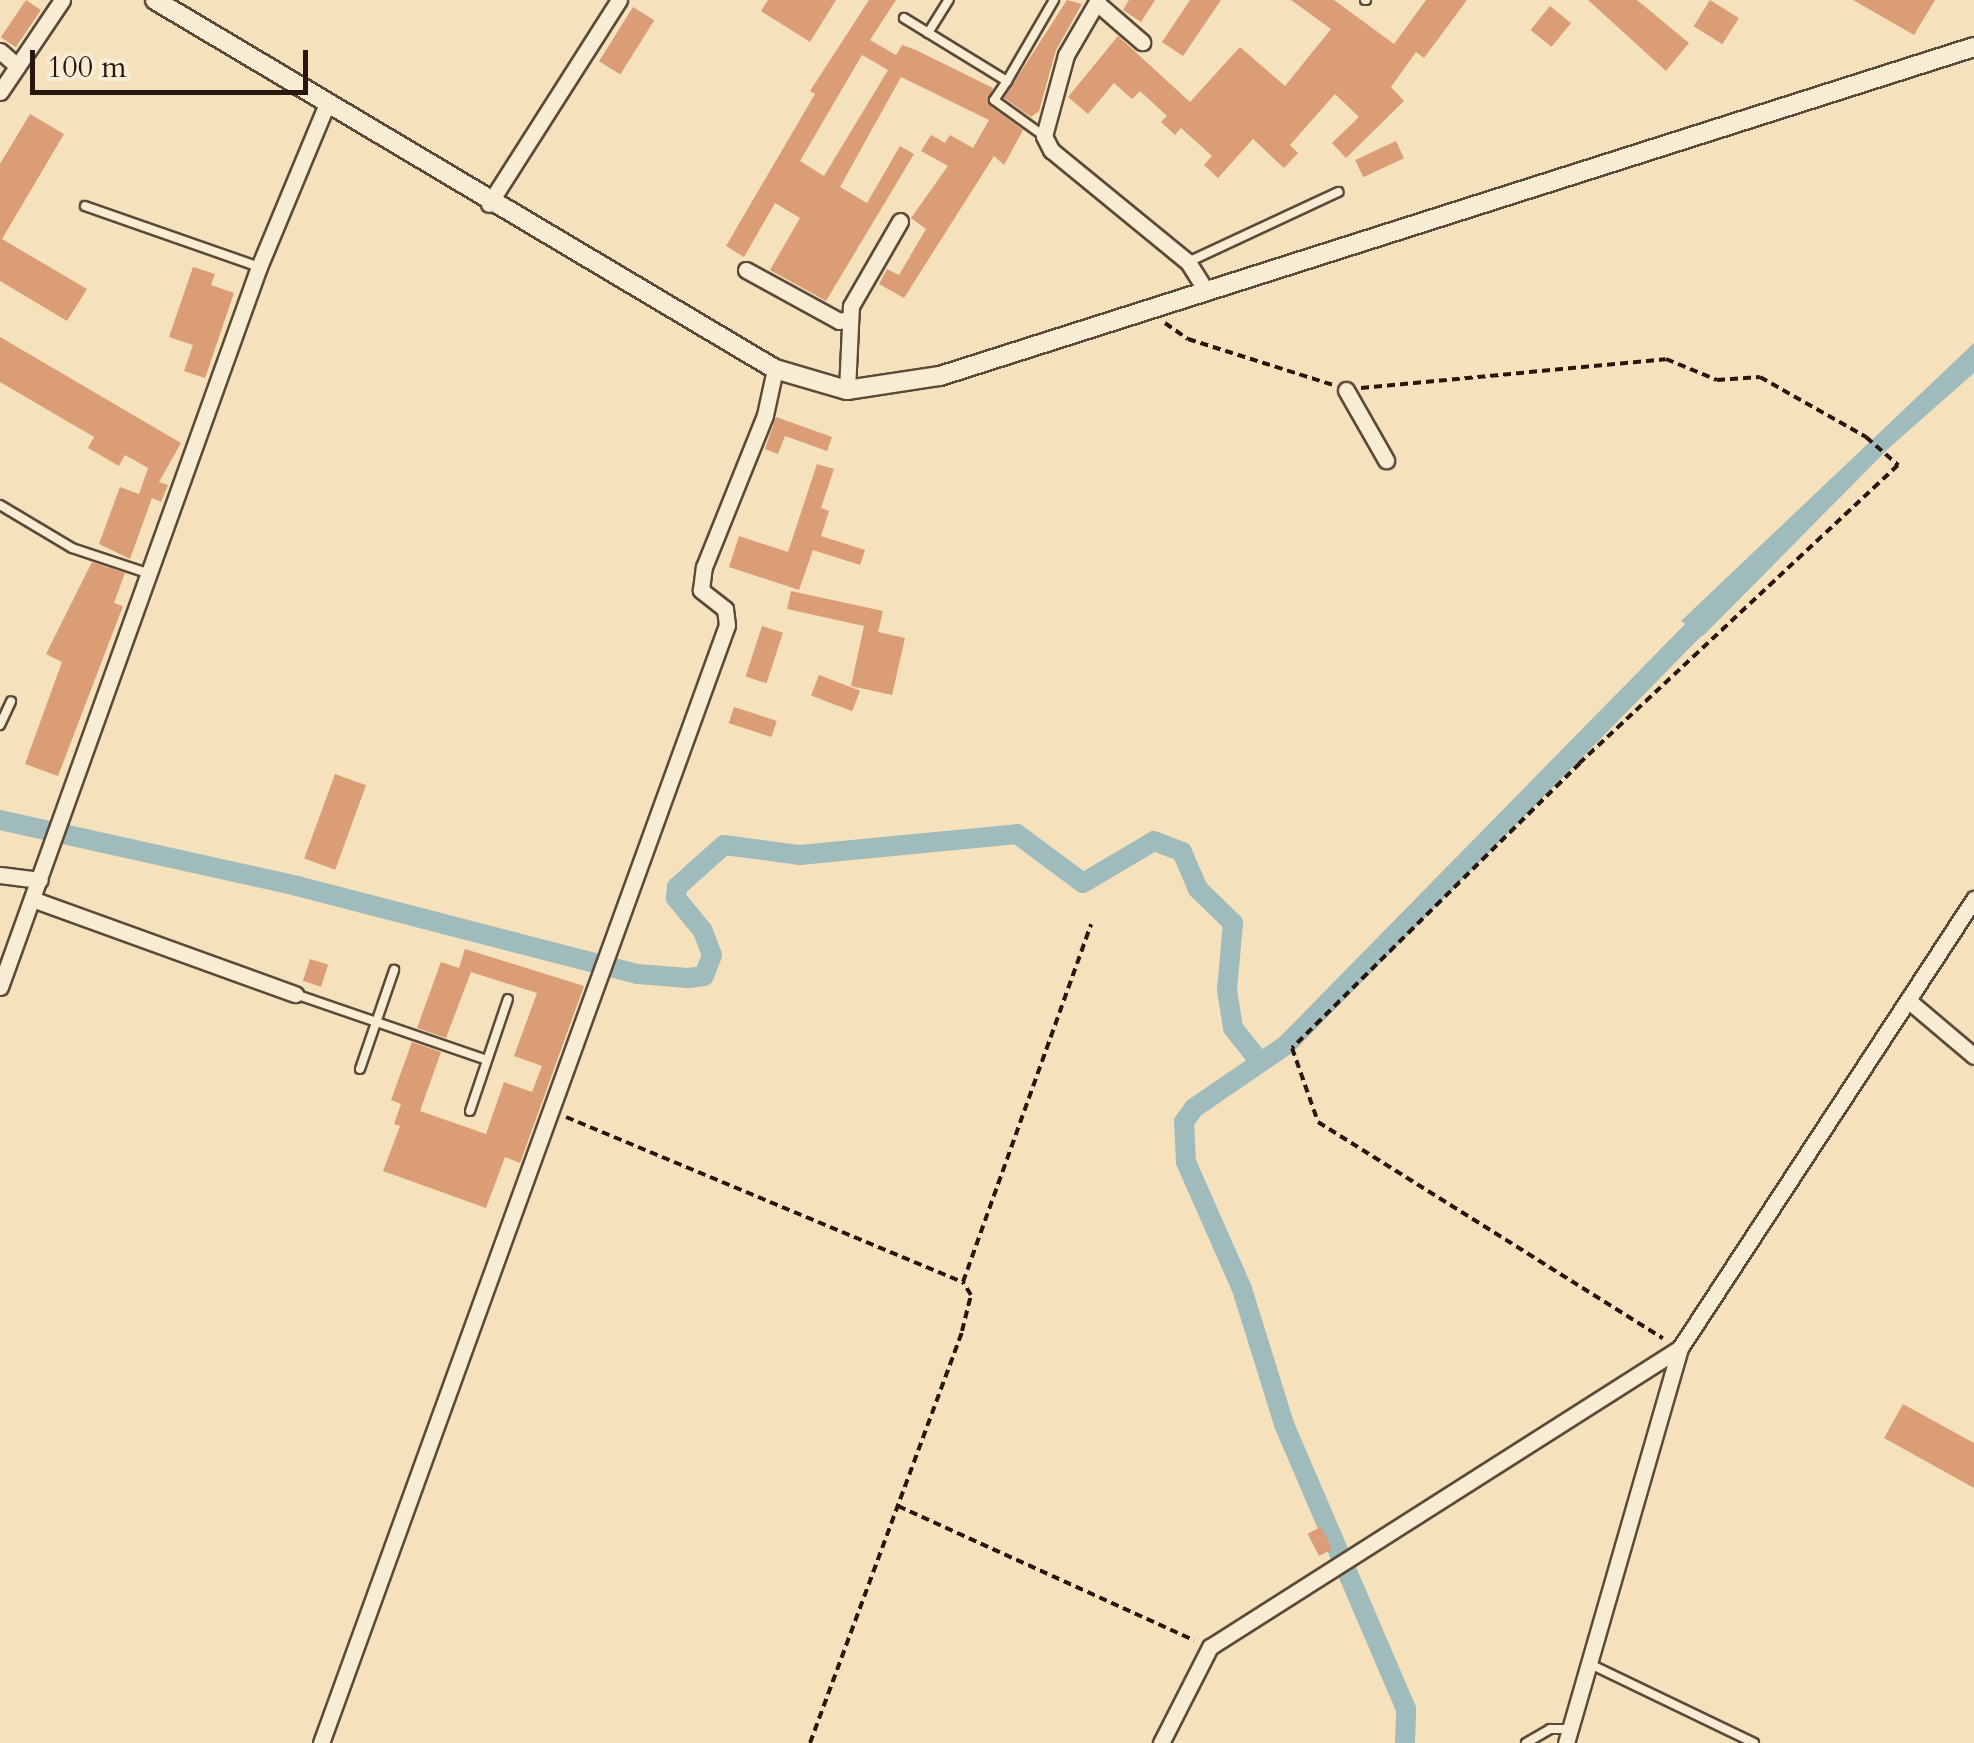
<!DOCTYPE html>
<html>
<head>
<meta charset="utf-8">
<style>
	body { margin:0 }
	#map { position:relative; width:1974px; height:1743px; overflow:hidden; background:#f5e2bd; font-family:Cardo,serif }
	div>[style] { position:absolute }
	.water>* { inset:0; background:#a0bbbb }
	.canal>* { height:20px; margin:-10px; padding:0 10px; transform-origin:10px; border-radius:10px; background:#a0bbbb }
	.building>* { inset:0; background:#da9d75; transform-origin:0 0 }
	.path>* { height:4px; margin-top:-2px; transform-origin:0; background:repeating-linear-gradient(90deg,#29170d 0 8px,transparent 0 13px) }
	.roads { filter:drop-shadow(2px 0 #5c4a39) drop-shadow(-2px 0 #5c4a39) drop-shadow(0 2px #5c4a39) drop-shadow(0 -2px #5c4a39) }
	.service>* { height:8px; margin:-4px; padding:0 4px; transform-origin:4px; border-radius:4px; background:#f8ecd4 }
	.minor>* { height:15px; margin:-7.5px; padding:0 7.5px; transform-origin:7.5px; border-radius:7.5px; background:#f8ecd4 }
	.tertiary>* { height:18px; margin:-9px; padding:0 9px; transform-origin:9px; border-radius:9px; background:#f8ecd4 }
	span { translate:-50% -50%; white-space:nowrap; text-align:center; line-height:1.15; -webkit-text-stroke:10px #f8ecd4; paint-order:stroke }
	.scale { position:absolute; left:30px; top:50px; width:278px; height:45px; box-sizing:border-box; border:5px solid #29170d; border-top:0; padding-left:12px; font-size:30px; line-height:35px; white-space:nowrap; color:#29170d; -webkit-text-stroke:8px #f8ecd4; paint-order:stroke }
</style>
</head>
<body>
<div id="map">
	<div class="water">
		<div style="clip-path:polygon(1974px 343px,1974px 373px,1889px 448px,1703px 636px,1681px 621px)"></div>
	</div>
	<div class="canal">
		<div style="left:0;top:820px;width:304px;rotate:12.5deg"></div>
		<div style="left:297px;top:886px;width:352px;rotate:14.5deg"></div>
		<div style="left:638px;top:974px;width:50px;rotate:4.6deg"></div>
		<div style="left:688px;top:978px;width:16px;rotate:-7deg"></div>
		<div style="left:704px;top:976px;width:22px;rotate:-69deg"></div>
		<div style="left:712px;top:955px;width:26px;rotate:-111deg"></div>
		<div style="left:703px;top:931px;width:43px;rotate:-129.3deg"></div>
		<div style="left:676px;top:898px;width:11px;rotate:-85deg"></div>
		<div style="left:677px;top:887px;width:63px;rotate:-41.8deg"></div>
		<div style="left:724px;top:845px;width:77px;rotate:7.5deg"></div>
		<div style="left:800px;top:855px;width:218px;rotate:-5.5deg"></div>
		<div style="left:1017px;top:834px;width:82px;rotate:36.6deg"></div>
		<div style="left:1083px;top:883px;width:82px;rotate:-30.6deg"></div>
		<div style="left:1154px;top:841px;width:30px;rotate:21deg"></div>
		<div style="left:1182px;top:852px;width:40px;rotate:66.6deg"></div>
		<div style="left:1198px;top:889px;width:49px;rotate:44.2deg"></div>
		<div style="left:1233px;top:923px;width:67px;rotate:95.1deg"></div>
		<div style="left:1227px;top:990px;width:38px;rotate:81deg"></div>
		<div style="left:1233px;top:1028px;width:43px;rotate:51.5deg"></div>
		<div style="left:1405px;top:1743px;width:34px;rotate:-88deg"></div>
		<div style="left:1406px;top:1709px;width:310px;rotate:-113.2deg"></div>
		<div style="left:1284px;top:1424px;width:141px;rotate:-107.3deg"></div>
		<div style="left:1242px;top:1289px;width:139px;rotate:-113.8deg"></div>
		<div style="left:1186px;top:1162px;width:40px;rotate:-92.9deg"></div>
		<div style="left:1184px;top:1122px;width:17px;rotate:-54deg"></div>
		<div style="left:1194px;top:1108px;width:112px;rotate:-34.4deg"></div>
		<div style="left:1286px;top:1045px;width:605px;rotate:-45.54deg"></div>
	</div>
	<div class="building">
		<div style="left:26px;top:0;width:18px;height:45px;rotate:34deg"></div>
		<div style="clip-path:polygon(768px 0,836px 0,810px 42px,761px 11px)"></div>
		<div style="clip-path:polygon(evenodd,869px 0,896px 0,870px 40px,896px 55px,902px 45px,916px 50px,993px 88px,988px 104px,1023px 130px,1004px 165px,994px 156px,904px 298px,879px 284px,887px 269px,899px 275px,926px 229px,911px 218px,948px 166px,921px 151px,931px 135px,945px 143px,950px 135px,973px 148px,989px 120px,901px 77px,840px 187px,867px 203px,900px 146px,914px 154px,826px 301px,770px 270px,800px 218px,775px 203px,744px 257px,726px 246px,815px 94px,810px 91px,869px 0,862px 55px,888px 70px,824px 176px,800px 161px,862px 55px)"></div>
		<div style="clip-path:polygon(1067px 0,1082px 4px,1056px 50px,1039px 111px,1031px 117px,1004px 98px)"></div>
		<div style="clip-path:polygon(1129px 0,1155px 0,1141px 22px,1123px 10px)"></div>
		<div style="clip-path:polygon(1190px 0,1221px 0,1183px 56px,1162px 42px)"></div>
		<div style="clip-path:polygon(1291px 0,1334px 0,1394px 44px,1426px 0,1467px 0,1424px 58px,1416px 52px,1391px 87px,1404px 101px,1346px 158px,1332px 143px,1359px 117px,1335px 94px,1290px 145px,1298px 153px,1284px 168px,1253px 139px,1218px 178px,1204px 165px,1212px 156px,1181px 128px,1175px 135px,1161px 122px,1167px 116px,1140px 91px,1132px 99px,1114px 83px,1088px 114px,1068px 97px,1118px 36px,1190px 102px,1240px 47px,1285px 86px,1331px 29px)"></div>
		<div style="clip-path:polygon(1588px 0,1637px 0,1689px 43px,1666px 71px)"></div>
		<div style="left:1710px;top:0;width:34px;height:31px;rotate:32deg"></div>
		<div style="clip-path:polygon(1853px 0,1935px 0,1914px 35px)"></div>
		<div style="left:1550px;top:6px;width:27px;height:31px;rotate:39deg"></div>
		<div style="left:633px;top:7px;width:25px;height:64px;rotate:32deg"></div>
		<div style="clip-path:polygon(30px 114px,64px 134px,2px 239px,87px 289px,67px 321px,0 281px,0 164px)"></div>
		<div style="left:1396px;top:141px;width:19px;height:45px;rotate:65deg"></div>
		<div style="clip-path:polygon(193px 267px,215px 274px,211px 285px,234px 293px,205px 378px,184px 371px,193px 345px,169px 337px)"></div>
		<div style="clip-path:polygon(0 337px,181px 443px,159px 482px,168px 485px,161px 502px,152px 498px,130px 559px,99px 544px,120px 487px,139px 494px,148px 468px,125px 455px,119px 466px,88px 448px,94px 437px,0 382px)"></div>
		<div style="clip-path:polygon(776px 417px,832px 437px,827px 451px,785px 436px,778px 454px,765px 449px)"></div>
		<div style="clip-path:polygon(817px 464px,834px 469px,821px 508px,829px 511px,821px 536px,865px 550px,860px 565px,813px 550px,799px 590px,729px 567px,739px 536px,788px 552px)"></div>
		<div style="clip-path:polygon(92px 562px,125px 573px,114px 603px,123px 606px,58px 776px,25px 764px,62px 662px,46px 654px)"></div>
		<div style="clip-path:polygon(791px 591px,883px 611px,878px 632px,905px 638px,892px 695px,851px 686px,864px 626px,787px 609px)"></div>
		<div style="left:762px;top:626px;width:22px;height:53px;rotate:18deg"></div>
		<div style="left:819px;top:675px;width:44px;height:22px;rotate:21deg"></div>
		<div style="left:734px;top:707px;width:45px;height:17px;rotate:18deg"></div>
		<div style="left:335px;top:774px;width:33px;height:90px;rotate:20deg"></div>
		<div style="clip-path:polygon(465px 949px,584px 986px,520px 1163px,505px 1157px,486px 1208px,383px 1171px,400px 1126px,394px 1124px,401px 1104px,391px 1100px,412px 1042px,441px 1052px,420px 1111px,486px 1134px,504px 1082px,532px 1092px,542px 1066px,514px 1056px,537px 993px,471px 972px,446px 1038px,417px 1028px,441px 962px,459px 968px)"></div>
		<div style="left:310px;top:959px;width:19px;height:23px;rotate:18deg"></div>
		<div style="clip-path:polygon(1903px 1404px,1974px 1443px,1974px 1488px,1884px 1438px)"></div>
		<div style="left:1321px;top:1527px;width:25px;height:15px;rotate:63deg"></div>
	</div>
	<div class="path">
		<div style="left:1165px;top:323px;width:28px;rotate:35deg"></div>
		<div style="left:1188px;top:339px;width:152px;rotate:17.6deg"></div>
		<div style="left:1361px;top:388px;width:306px;rotate:-5.4deg"></div>
		<div style="left:1666px;top:359px;width:55px;rotate:22.4deg"></div>
		<div style="left:1717px;top:380px;width:43px;rotate:-4deg"></div>
		<div style="left:1760px;top:377px;width:122px;rotate:29.5deg"></div>
		<div style="left:1866px;top:437px;width:43px;rotate:41.2deg"></div>
		<div style="left:1898px;top:465px;width:436px;rotate:136.9deg"></div>
		<div style="left:1580px;top:763px;width:405px;rotate:135.3deg"></div>
		<div style="left:1292px;top:1048px;width:78px;rotate:70.6deg"></div>
		<div style="left:1318px;top:1122px;width:407px;rotate:32.1deg"></div>
		<div style="left:566px;top:1117px;width:430px;rotate:22.6deg"></div>
		<div style="left:898px;top:1506px;width:325px;rotate:24.4deg"></div>
		<div style="left:810px;top:1743px;width:439px;rotate:-69.7deg"></div>
		<div style="left:962px;top:1331px;width:37px;rotate:-76deg"></div>
		<div style="left:971px;top:1295px;width:15px;rotate:-122deg"></div>
		<div style="left:963px;top:1282px;width:380px;rotate:-70.3deg"></div>
	</div>
	<div class="roads">
		<div class="service">
			<div style="left:1365px;top:0;width:1px"></div>
			<div style="left:904px;top:18px;width:121px;rotate:31.5deg"></div>
			<div style="left:1007px;top:81px;width:23px;rotate:124deg"></div>
			<div style="left:994px;top:100px;width:62px;rotate:35.8deg"></div>
			<div style="left:928px;top:33px;width:39px;rotate:-58deg"></div>
			<div style="left:1007px;top:81px;width:94px;rotate:-59.9deg"></div>
			<div style="left:85px;top:206px;width:184px;rotate:19.3deg"></div>
			<div style="left:1188px;top:262px;width:166px;rotate:-25deg"></div>
			<div style="left:0;top:505px;width:84px;rotate:30.8deg"></div>
			<div style="left:72px;top:548px;width:82px;rotate:18.4deg"></div>
			<div style="left:0;top:725px;width:26px;rotate:-65deg"></div>
			<div style="left:295px;top:994px;width:203px;rotate:19deg"></div>
			<div style="left:360px;top:1069px;width:105px;rotate:-71deg"></div>
			<div style="left:470px;top:1111px;width:118px;rotate:-71.3deg"></div>
			<div style="left:1590px;top:1664px;width:182px;rotate:25.7deg"></div>
			<div style="left:1526px;top:1743px;width:28px;rotate:-30deg"></div>
			<div style="left:1550px;top:1729px;width:19px"></div>
		</div>
		<div class="minor">
			<div style="left:1098px;top:0;width:64px;rotate:120.2deg"></div>
			<div style="left:1066px;top:55px;width:84px;rotate:105.2deg"></div>
			<div style="left:1044px;top:136px;width:16px;rotate:63deg"></div>
			<div style="left:1051px;top:150px;width:177px;rotate:39.3deg"></div>
			<div style="left:1188px;top:262px;width:31px;rotate:58deg"></div>
			<div style="left:1097px;top:3px;width:60px;rotate:40.9deg"></div>
			<div style="left:0;top:51px;width:23px;rotate:41deg"></div>
			<div style="left:0;top:92px;width:111px;rotate:-56deg"></div>
			<div style="left:489px;top:204px;width:242px;rotate:-57.5deg"></div>
			<div style="left:746px;top:270px;width:106px;rotate:28.7deg"></div>
			<div style="left:839px;top:321px;width:10px;rotate:-11deg"></div>
			<div style="left:847px;top:390px;width:84px;rotate:-87.3deg"></div>
			<div style="left:851px;top:306px;width:98px;rotate:-60deg"></div>
			<div style="left:1346px;top:390px;width:81px;rotate:60.3deg"></div>
			<div style="left:0;top:875px;width:40px;rotate:7.1deg"></div>
			<div style="left:32px;top:899px;width:280px;rotate:19.9deg"></div>
			<div style="left:0;top:987px;width:765px;rotate:-70.22deg"></div>
			<div style="left:259px;top:267px;width:174px;rotate:-67.4deg"></div>
			<div style="left:1909px;top:1001px;width:85px;rotate:40.2deg"></div>
			<div style="left:321px;top:1743px;width:1189px;rotate:-70.04deg"></div>
			<div style="left:727px;top:625px;width:16px;rotate:-97deg"></div>
			<div style="left:725px;top:609px;width:31px;rotate:-142deg"></div>
			<div style="left:701px;top:590px;width:23px;rotate:-83deg"></div>
			<div style="left:704px;top:567px;width:164px;rotate:-68.1deg"></div>
			<div style="left:765px;top:415px;width:47px;rotate:-77.7deg"></div>
			<div style="left:1161px;top:1743px;width:108px;rotate:-63deg"></div>
			<div style="left:1210px;top:1647px;width:557px;rotate:-32.46deg"></div>
			<div style="left:1566px;top:1743px;width:411px;rotate:-73.9deg"></div>
			<div style="left:1680px;top:1348px;width:537px;rotate:-56.78deg"></div>
		</div>
		<div class="tertiary">
			<div style="left:155px;top:0;width:721px;rotate:30.76deg"></div>
			<div style="left:775px;top:369px;width:75px;rotate:16.3deg"></div>
			<div style="left:847px;top:390px;width:94px;rotate:-8.6deg"></div>
			<div style="left:940px;top:376px;width:1085px;rotate:-17.65deg"></div>
		</div>
	</div>
	<div class="scale">100 m</div>
</div>
</body>
</html>
